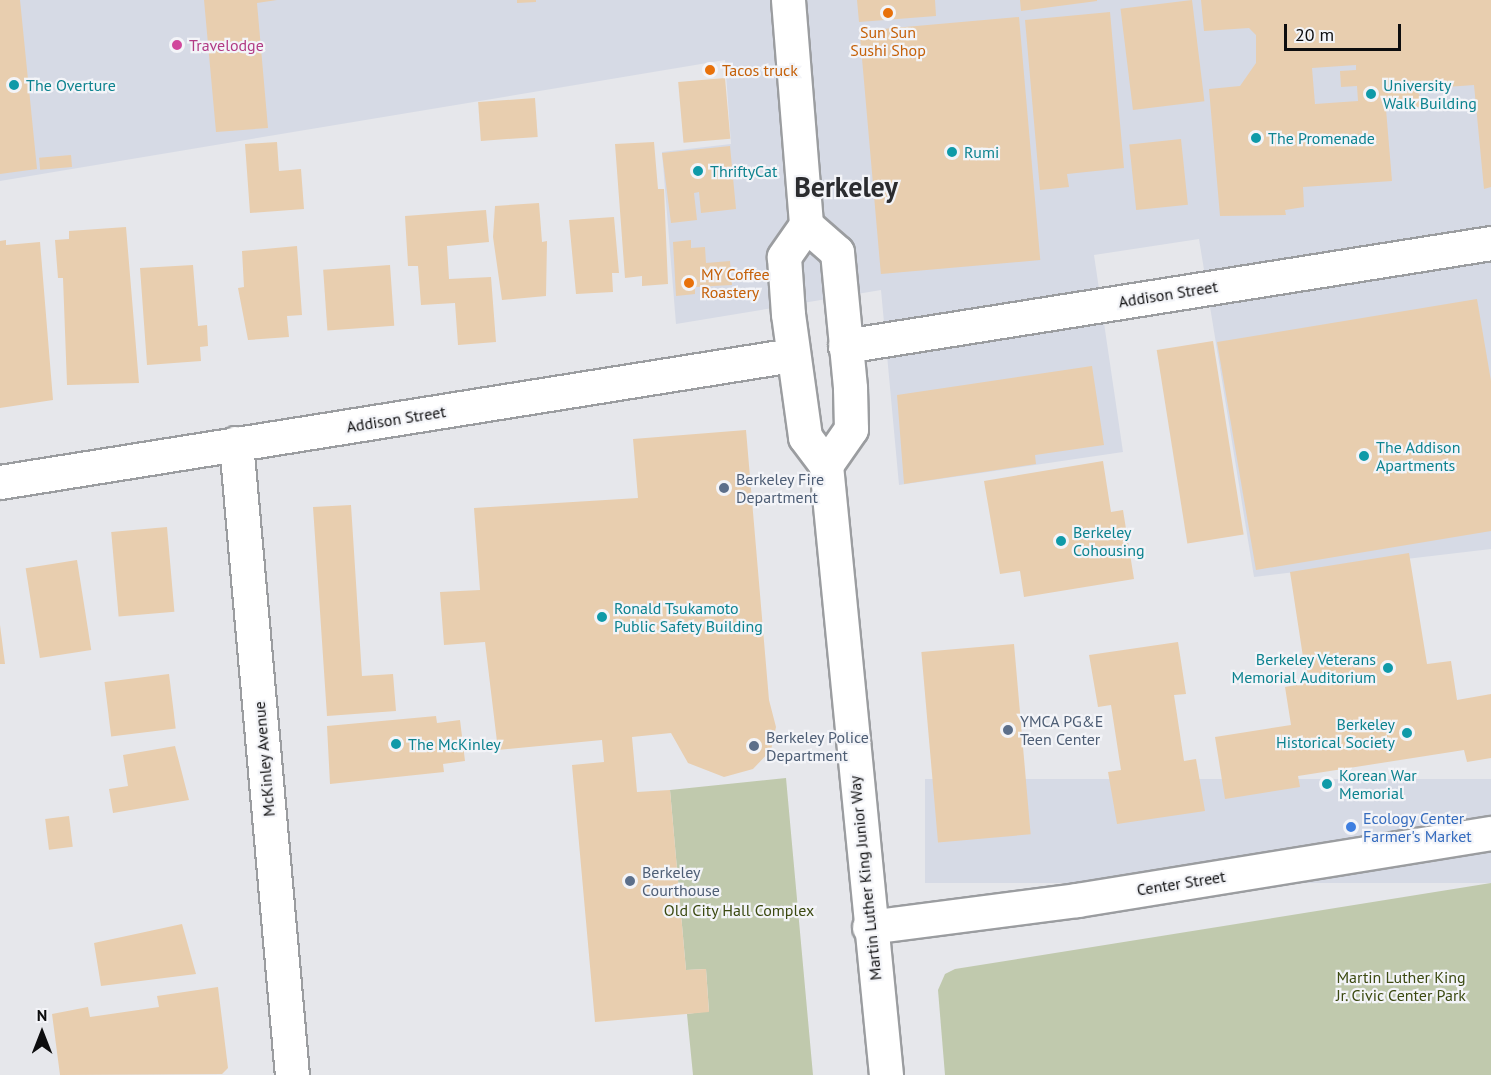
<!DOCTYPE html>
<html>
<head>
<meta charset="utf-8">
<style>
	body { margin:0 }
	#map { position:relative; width:1491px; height:1075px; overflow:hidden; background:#e6e7eb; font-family:"PT Sans",sans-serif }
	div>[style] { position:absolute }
	.built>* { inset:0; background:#d6dae5; transform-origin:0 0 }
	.green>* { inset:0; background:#c0c9ad }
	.building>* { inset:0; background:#e8ceaf; transform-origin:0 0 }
	.roads { filter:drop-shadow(2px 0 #9b9da0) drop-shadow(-2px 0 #9b9da0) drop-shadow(0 2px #9b9da0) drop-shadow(0 -2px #9b9da0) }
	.minor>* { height:33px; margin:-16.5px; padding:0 16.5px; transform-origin:16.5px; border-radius:16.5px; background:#fff }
	.dots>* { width:16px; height:16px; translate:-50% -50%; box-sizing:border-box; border:3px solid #f3f4f8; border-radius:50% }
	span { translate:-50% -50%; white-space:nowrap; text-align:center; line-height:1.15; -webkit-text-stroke:4.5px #f3f4f8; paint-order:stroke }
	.food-label { font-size:16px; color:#c56008 }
	.left { translate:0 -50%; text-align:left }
	.hotel-label { font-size:16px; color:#b23c85 }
	.culture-label { font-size:16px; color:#0d838f }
	.right { translate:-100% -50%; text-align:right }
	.street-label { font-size:16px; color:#0d0d0e }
	.service-label { font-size:16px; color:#4e5e75 }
	.shop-label { font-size:16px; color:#366cbe }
	.park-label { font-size:16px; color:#3b4910 }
	.town-label { font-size:28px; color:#2b2c2f; font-weight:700 }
	.north { position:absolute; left:12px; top:1003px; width:60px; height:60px; -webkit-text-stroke:4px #f3f4f8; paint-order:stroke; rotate:0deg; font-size:16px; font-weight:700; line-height:24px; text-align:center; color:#0d0d0e }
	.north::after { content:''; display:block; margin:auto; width:21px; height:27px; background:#0d0d0e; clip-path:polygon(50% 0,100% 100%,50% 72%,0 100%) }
	.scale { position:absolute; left:1284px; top:24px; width:117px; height:27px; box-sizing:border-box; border:3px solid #0d0d0e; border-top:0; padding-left:8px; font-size:18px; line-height:21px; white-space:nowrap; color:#0d0d0e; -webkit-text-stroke:4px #f3f4f8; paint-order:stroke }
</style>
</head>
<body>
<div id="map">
	<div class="built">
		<div style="clip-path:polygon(0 0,1491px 0,1491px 549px,1254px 577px,1199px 239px,1094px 255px,1123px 452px,899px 485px,881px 290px,676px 324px,662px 152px,731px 144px,725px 60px,0 181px)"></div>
		<div style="left:1491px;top:779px;width:104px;height:566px;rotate:90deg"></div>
	</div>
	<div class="green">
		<div style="clip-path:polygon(786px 778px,813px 1075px,693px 1075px,687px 1014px,709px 1011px,706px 969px,686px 970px,670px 790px)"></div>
		<div style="clip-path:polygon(1491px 883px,1491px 1075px,945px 1075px,938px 990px,945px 974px,955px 969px)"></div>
	</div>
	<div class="building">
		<div style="clip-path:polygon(0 0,20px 0,37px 169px,0 174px)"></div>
		<div style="clip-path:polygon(204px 0,277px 0,257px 3px,268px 128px,216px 132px)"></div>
		<div style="clip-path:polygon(517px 0,536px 0,536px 2px,517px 3px)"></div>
		<div style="clip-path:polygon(857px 0,935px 0,936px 16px,859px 22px)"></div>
		<div style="clip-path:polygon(1020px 0,1097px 0,1097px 1px,1021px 11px)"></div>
		<div style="left:1192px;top:0;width:102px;height:72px;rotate:83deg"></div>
		<div style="clip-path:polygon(evenodd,1201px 0,1491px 0,1491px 187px,1484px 189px,1474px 85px,1419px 89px,1420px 107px,1386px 109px,1392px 181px,1303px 187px,1304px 207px,1285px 210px,1286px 215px,1220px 216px,1209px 89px,1240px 86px,1256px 63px,1256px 35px,1249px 28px,1204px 31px,1201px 0,1356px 65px,1356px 70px,1340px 71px,1341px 87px,1357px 86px,1358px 101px,1315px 104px,1312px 68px,1356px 65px)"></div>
		<div style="clip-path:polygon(1110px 12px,1124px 168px,1067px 174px,1069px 187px,1040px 190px,1025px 20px)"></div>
		<div style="left:1019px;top:17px;width:244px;height:160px;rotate:85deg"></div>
		<div style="left:725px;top:78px;width:61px;height:47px;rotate:85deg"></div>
		<div style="left:535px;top:98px;width:39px;height:57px;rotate:86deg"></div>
		<div style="left:1181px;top:139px;width:66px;height:52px;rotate:84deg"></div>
		<div style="clip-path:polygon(277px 142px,279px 171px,301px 169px,304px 209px,250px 213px,245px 144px)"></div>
		<div style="clip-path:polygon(654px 142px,658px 189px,664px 189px,668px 284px,642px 286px,642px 276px,625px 278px,615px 144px)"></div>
		<div style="clip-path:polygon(730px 146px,736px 209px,701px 213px,699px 192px,694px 193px,697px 220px,671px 223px,662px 153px)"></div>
		<div style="left:71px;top:155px;width:12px;height:32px;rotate:85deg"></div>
		<div style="clip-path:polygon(539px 203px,542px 242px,547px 241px,546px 296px,502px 300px,493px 237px,495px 206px)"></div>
		<div style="clip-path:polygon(486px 210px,489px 242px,447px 246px,449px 279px,491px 277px,496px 342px,458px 345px,455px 303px,421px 305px,418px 266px,408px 266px,405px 216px)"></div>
		<div style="clip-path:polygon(614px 217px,619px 273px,612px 273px,613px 292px,576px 294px,569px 220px)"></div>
		<div style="clip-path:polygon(126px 227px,139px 383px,67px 385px,63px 278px,58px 278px,55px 240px,69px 239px,69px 231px)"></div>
		<div style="clip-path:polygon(6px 240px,6px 245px,40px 242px,53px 400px,0 408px,0 241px)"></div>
		<div style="clip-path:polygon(691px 240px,691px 248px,705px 247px,706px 263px,730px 261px,732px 285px,695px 287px,695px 294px,676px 296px,673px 242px)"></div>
		<div style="clip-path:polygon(297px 246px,302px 315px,287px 316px,289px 337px,248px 340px,238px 288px,244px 287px,242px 251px)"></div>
		<div style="clip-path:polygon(193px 265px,198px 326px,207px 325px,208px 346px,200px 347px,201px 361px,147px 365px,140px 268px)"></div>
		<div style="left:390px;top:265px;width:61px;height:67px;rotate:86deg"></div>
		<div style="clip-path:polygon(1477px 299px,1491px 381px,1491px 531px,1256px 570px,1217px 342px)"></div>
		<div style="left:1213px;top:341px;width:196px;height:57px;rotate:81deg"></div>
		<div style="clip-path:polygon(1092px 366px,1104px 445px,1035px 455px,1036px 464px,904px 484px,897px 395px)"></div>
		<div style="clip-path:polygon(746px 430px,769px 700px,776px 727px,771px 750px,753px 769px,724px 777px,688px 763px,671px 733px,632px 737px,637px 792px,670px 790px,686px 970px,706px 969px,709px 1012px,595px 1022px,572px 765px,604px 762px,602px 740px,498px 750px,485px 642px,444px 645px,440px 592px,480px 590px,474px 508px,638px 498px,633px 439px)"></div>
		<div style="clip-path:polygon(1103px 461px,1111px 512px,1123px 510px,1134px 579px,1024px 597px,1020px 571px,1000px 574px,984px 481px)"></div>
		<div style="clip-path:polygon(351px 505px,362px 676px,393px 674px,396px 711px,327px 716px,313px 507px)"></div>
		<div style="left:167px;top:527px;width:85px;height:56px;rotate:85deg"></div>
		<div style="clip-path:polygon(1409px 553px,1427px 664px,1451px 661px,1457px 700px,1491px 694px,1491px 758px,1467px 762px,1464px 750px,1298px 776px,1300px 787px,1225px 799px,1215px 737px,1291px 725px,1285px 687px,1307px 683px,1290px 572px)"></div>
		<div style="left:77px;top:560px;width:91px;height:52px;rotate:81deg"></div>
		<div style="clip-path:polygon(0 625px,5px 664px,0 664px)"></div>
		<div style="clip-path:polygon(1178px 642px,1186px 694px,1174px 695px,1184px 761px,1196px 759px,1205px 811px,1117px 824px,1108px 772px,1121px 770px,1111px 705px,1098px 707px,1089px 655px)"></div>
		<div style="left:1014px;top:644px;width:191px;height:93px;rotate:85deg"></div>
		<div style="left:169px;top:674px;width:55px;height:65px;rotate:83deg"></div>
		<div style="clip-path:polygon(436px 716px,437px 723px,460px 720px,465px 761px,443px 764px,444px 772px,330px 784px,327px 726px)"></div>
		<div style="clip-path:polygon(175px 746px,189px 800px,113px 813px,109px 789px,128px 786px,123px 755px)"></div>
		<div style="left:69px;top:816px;width:31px;height:24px;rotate:83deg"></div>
		<div style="clip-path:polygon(182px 924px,196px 974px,101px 986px,94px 943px)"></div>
		<div style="clip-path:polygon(218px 987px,228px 1068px,222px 1074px,60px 1075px,52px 1014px,88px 1007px,90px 1017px,159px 1007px,157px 996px)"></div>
	</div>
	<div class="roads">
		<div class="minor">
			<div style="left:788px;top:0;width:226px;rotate:85.4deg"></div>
			<div style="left:806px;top:225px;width:39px;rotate:125deg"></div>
			<div style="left:784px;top:257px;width:57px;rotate:86deg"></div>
			<div style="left:788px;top:314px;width:124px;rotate:82.1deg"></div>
			<div style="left:805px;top:437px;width:35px;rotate:53deg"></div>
			<div style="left:826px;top:465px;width:613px;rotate:84.38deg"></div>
			<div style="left:806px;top:225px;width:41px;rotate:41.1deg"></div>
			<div style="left:837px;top:252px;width:137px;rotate:84.5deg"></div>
			<div style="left:850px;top:388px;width:41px;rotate:88.6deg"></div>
			<div style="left:851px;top:429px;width:44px;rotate:124.8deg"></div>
			<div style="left:845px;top:346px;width:654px;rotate:-9.06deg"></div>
			<div style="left:236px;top:443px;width:634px;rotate:84.94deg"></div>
			<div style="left:0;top:482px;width:802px;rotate:-9.11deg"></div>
			<div style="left:869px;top:927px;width:210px;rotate:-7.4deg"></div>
			<div style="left:1077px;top:900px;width:419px;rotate:-9.2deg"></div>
		</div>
	</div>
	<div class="dots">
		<div style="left:888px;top:13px;background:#e8710a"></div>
		<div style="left:177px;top:45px;background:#d1479c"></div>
		<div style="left:710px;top:70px;background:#e8710a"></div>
		<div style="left:14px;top:85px;background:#0f9aa8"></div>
		<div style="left:1371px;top:94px;background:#0f9aa8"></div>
		<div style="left:1256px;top:138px;background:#0f9aa8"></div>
		<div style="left:952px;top:152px;background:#0f9aa8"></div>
		<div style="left:698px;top:171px;background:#0f9aa8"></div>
		<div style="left:689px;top:283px;background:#e8710a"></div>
		<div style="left:1364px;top:456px;background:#0f9aa8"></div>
		<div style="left:724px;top:488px;background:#5c6f8a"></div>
		<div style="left:1061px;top:541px;background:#0f9aa8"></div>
		<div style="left:602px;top:617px;background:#0f9aa8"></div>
		<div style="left:1388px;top:668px;background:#0f9aa8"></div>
		<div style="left:1008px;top:730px;background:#5c6f8a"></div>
		<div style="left:1407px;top:733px;background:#0f9aa8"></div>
		<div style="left:396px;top:744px;background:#0f9aa8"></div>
		<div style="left:754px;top:746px;background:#5c6f8a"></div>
		<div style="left:1327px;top:784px;background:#0f9aa8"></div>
		<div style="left:1351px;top:827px;background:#3f7fe0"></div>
		<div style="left:630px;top:881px;background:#5c6f8a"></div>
	</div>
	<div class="food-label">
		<span style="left:888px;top:41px">Sun Sun<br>Sushi Shop</span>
		<span class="left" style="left:722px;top:70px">Tacos truck</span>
		<span class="left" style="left:701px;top:283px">MY Coffee<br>Roastery</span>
	</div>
	<div class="hotel-label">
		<span class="left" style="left:189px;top:45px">Travelodge</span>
	</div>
	<div class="culture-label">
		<span class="left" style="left:26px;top:85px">The Overture</span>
		<span class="left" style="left:1383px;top:94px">University<br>Walk Building</span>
		<span class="left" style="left:1268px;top:138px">The Promenade</span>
		<span class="left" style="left:964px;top:152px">Rumi</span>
		<span class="left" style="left:710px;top:171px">ThriftyCat</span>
		<span class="left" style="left:1376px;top:456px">The Addison<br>Apartments</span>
		<span class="left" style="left:1073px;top:541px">Berkeley<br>Cohousing</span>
		<span class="left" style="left:614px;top:617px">Ronald Tsukamoto<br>Public Safety Building</span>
		<span class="right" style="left:1376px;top:668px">Berkeley Veterans<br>Memorial Auditorium</span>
		<span class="right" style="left:1395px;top:733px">Berkeley<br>Historical Society</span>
		<span class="left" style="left:408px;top:744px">The McKinley</span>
		<span class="left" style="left:1339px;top:784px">Korean War<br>Memorial</span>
	</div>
	<div class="street-label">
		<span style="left:1168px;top:294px;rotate:-9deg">Addison Street</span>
		<span style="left:396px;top:419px;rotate:-9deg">Addison Street</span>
		<span style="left:264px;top:759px;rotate:-95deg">McKinley Avenue</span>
		<span style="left:865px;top:878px;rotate:-96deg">Martin Luther King Junior Way</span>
		<span style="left:1181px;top:883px;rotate:-9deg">Center Street</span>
	</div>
	<div class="service-label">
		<span class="left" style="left:736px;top:488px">Berkeley Fire<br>Department</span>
		<span class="left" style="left:1020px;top:730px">YMCA PG&amp;E<br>Teen Center</span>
		<span class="left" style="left:766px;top:746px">Berkeley Police<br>Department</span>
		<span class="left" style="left:642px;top:881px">Berkeley<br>Courthouse</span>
	</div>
	<div class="shop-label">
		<span class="left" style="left:1363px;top:827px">Ecology Center<br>Farmer's Market</span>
	</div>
	<div class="park-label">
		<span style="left:739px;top:910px">Old City Hall Complex</span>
		<span style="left:1401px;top:986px">Martin Luther King<br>Jr. Civic Center Park</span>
	</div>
	<div class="town-label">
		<span style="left:846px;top:187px">Berkeley</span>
	</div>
	<div class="north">N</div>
	<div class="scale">20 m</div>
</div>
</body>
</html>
